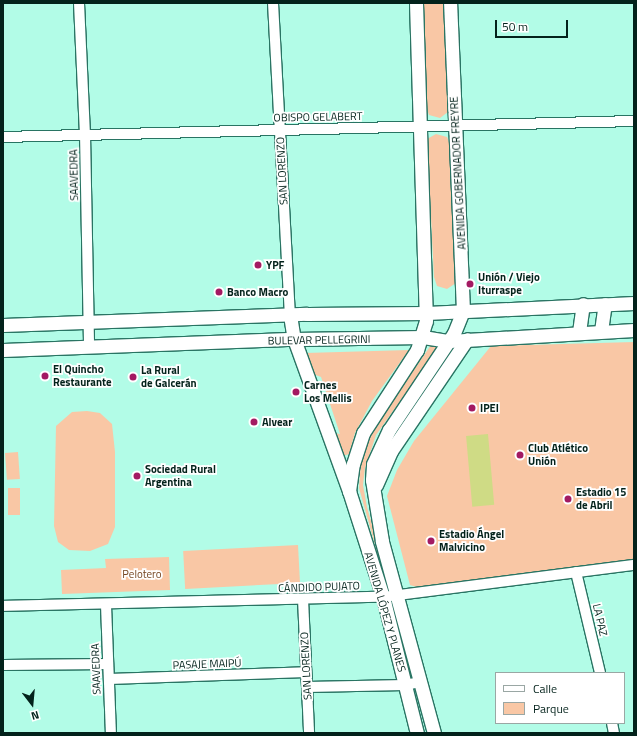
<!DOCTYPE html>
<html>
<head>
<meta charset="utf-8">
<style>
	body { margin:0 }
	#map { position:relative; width:637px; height:736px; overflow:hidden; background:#b2fce7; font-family:"Titillium Web",sans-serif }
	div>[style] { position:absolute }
	.green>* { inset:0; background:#f9c7a5; transform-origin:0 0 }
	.water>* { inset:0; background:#cfdb85; transform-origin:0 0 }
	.roads { filter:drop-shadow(1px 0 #297463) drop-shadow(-1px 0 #297463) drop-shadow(0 1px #297463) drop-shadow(0 -1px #297463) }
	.minor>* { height:10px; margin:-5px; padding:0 5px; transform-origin:5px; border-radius:5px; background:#fff }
	.major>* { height:13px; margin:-6.5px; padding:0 6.5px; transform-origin:6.5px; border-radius:6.5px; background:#fff }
	.dots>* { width:11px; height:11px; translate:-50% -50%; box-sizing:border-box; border:2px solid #fff; border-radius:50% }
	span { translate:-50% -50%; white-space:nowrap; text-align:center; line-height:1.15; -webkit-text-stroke:3.5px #fff; paint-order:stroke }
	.street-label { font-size:11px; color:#03221b }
	.poi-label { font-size:11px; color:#03221b; font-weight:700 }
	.left { translate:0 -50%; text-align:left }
	.park-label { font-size:11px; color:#74431e }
	.frame { position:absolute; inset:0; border:4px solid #03221b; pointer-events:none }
	.legend { position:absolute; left:495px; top:672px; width:130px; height:52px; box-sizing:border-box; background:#fff; border:1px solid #9aa7a4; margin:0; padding:5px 7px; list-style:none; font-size:12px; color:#03221b }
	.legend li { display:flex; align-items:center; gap:8px; height:20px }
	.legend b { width:20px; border:1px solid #9aa7a4 }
	.north { position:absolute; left:12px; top:684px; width:40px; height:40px; -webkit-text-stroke:3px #fff; paint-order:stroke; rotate:164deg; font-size:11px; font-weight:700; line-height:16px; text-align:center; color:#03221b }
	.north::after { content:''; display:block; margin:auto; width:14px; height:18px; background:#03221b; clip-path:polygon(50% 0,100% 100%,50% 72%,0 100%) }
	.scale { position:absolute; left:495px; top:20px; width:73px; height:18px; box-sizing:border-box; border:2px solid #03221b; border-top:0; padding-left:5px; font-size:12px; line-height:14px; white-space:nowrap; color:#03221b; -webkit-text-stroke:3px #fff; paint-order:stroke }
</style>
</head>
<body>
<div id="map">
	<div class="green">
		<div style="clip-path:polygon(421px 3px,444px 3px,448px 112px,440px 118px,429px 115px,426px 106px)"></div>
		<div style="clip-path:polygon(436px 134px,447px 137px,449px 142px,457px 276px,456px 283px,447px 289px,437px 286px,434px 277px,427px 139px)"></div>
		<div style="clip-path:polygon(634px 342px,634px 560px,423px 589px,410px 585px,387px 496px,397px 470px,414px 441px,491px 346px)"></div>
		<div style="clip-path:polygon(431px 345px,439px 346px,376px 435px,365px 468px,363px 485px,367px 507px,390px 589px,388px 591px,359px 488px,361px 461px,372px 431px)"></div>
		<div style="clip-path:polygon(409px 350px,372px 401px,355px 433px,349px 454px,343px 456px,334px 433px,340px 434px,321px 377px,313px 374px,305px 353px)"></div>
		<div style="clip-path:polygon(87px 411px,100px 413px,112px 424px,115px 452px,115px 527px,108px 544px,90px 551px,69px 550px,58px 542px,54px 526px,56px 426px,72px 412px)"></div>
		<div style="left:18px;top:452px;width:27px;height:13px;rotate:86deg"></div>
		<div style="left:8px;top:488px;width:12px;height:27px"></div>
		<div style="left:298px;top:545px;width:38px;height:115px;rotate:87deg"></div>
		<div style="clip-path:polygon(169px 557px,170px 590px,62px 594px,61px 570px,106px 568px,105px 559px)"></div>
	</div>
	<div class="water">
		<div style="left:488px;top:434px;width:71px;height:22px;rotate:85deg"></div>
	</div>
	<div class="roads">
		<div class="minor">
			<div style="left:79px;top:3px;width:131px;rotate:87.4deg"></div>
			<div style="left:85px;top:134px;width:214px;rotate:88.9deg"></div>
			<div style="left:273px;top:3px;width:312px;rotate:86.9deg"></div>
			<div style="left:3px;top:137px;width:631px;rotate:-1.45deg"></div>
			<div style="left:576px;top:572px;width:104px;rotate:76.6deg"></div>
			<div style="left:303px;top:599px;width:134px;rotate:87.4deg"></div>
			<div style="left:106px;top:605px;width:128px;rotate:87.8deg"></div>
			<div style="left:3px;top:606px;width:380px;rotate:-1.4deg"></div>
			<div style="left:383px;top:597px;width:253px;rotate:-7.3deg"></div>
			<div style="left:3px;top:665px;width:105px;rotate:-0.5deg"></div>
			<div style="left:109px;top:679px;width:197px;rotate:-2deg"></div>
			<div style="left:307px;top:687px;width:98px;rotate:-1.2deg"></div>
			<div style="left:405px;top:685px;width:16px;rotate:-11deg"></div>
			<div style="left:612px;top:723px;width:10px;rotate:79deg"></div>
		</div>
		<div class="major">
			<div style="left:290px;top:315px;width:24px;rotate:81deg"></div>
			<div style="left:294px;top:339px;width:162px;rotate:70.1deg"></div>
			<div style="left:349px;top:491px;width:111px;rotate:72.2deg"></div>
			<div style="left:383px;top:597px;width:140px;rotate:76deg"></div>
			<div style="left:3px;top:325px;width:304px;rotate:-2.1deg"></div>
			<div style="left:307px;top:314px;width:120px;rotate:-0.5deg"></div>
			<div style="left:427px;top:313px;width:207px;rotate:-2.8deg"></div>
			<div style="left:601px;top:331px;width:27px;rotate:-82deg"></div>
			<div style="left:579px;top:332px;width:28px;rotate:-82deg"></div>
			<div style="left:3px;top:350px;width:291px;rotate:-2.2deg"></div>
			<div style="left:294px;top:339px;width:129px;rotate:-0.9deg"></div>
			<div style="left:423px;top:337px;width:26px;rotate:9deg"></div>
			<div style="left:449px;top:341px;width:185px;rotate:-3.4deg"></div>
			<div style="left:376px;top:485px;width:37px;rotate:-66deg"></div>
			<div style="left:391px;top:451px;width:135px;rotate:-55.8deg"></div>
			<div style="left:349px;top:491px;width:27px;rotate:-82deg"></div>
			<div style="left:353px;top:464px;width:33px;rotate:-72deg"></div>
			<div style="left:363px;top:433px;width:99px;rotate:-57deg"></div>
			<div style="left:417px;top:350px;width:30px;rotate:-73deg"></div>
			<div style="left:426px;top:321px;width:318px;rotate:-91.8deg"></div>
			<div style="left:434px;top:733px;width:199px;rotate:-105.2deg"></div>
			<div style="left:382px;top:541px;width:62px;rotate:-99.3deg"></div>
			<div style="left:372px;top:480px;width:16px;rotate:-86deg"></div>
			<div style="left:373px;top:464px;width:38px;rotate:-65deg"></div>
			<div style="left:389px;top:430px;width:117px;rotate:-56.2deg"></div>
			<div style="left:454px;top:333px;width:24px;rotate:-68deg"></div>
			<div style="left:463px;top:311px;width:308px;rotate:-92.4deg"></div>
		</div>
	</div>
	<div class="dots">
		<div style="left:258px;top:265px;background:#a31a62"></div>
		<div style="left:470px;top:284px;background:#a31a62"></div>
		<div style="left:219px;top:292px;background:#a31a62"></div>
		<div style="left:45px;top:376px;background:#a31a62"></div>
		<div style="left:133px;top:377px;background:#a31a62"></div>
		<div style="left:296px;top:392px;background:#a31a62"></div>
		<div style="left:472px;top:408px;background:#a31a62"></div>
		<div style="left:254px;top:422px;background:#a31a62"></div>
		<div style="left:520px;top:455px;background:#a31a62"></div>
		<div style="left:137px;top:476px;background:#a31a62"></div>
		<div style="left:568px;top:499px;background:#a31a62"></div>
		<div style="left:431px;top:541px;background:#a31a62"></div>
	</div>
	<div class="street-label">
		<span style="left:318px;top:117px;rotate:-1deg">OBISPO GELABERT</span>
		<span style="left:282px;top:171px;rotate:-93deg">SAN LORENZO</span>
		<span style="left:458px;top:173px;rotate:-93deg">AVENIDA GOBERNADOR FREYRE</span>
		<span style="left:74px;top:175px;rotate:-91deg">SAAVEDRA</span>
		<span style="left:319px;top:340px;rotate:-1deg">BULEVAR PELLEGRINI</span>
		<span style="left:319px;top:587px;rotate:-2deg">CÁNDIDO PUJATO</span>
		<span style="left:385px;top:612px;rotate:74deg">AVENIDA LÓPEZ Y PLANES</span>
		<span style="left:600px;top:620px;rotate:77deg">LA PAZ</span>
		<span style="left:207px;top:664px;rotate:-2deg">PASAJE MAIPÚ</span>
		<span style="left:306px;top:666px;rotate:-93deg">SAN LORENZO</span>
		<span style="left:96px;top:669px;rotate:-92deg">SAAVEDRA</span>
	</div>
	<div class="poi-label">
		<span class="left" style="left:266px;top:265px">YPF</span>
		<span class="left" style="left:478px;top:284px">Unión / Viejo<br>Iturraspe</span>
		<span class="left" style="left:227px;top:292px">Banco Macro</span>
		<span class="left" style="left:53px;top:376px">El Quincho<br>Restaurante</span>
		<span class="left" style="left:141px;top:377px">La Rural<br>de Galcerán</span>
		<span class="left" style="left:304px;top:392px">Carnes<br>Los Mellis</span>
		<span class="left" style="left:480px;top:408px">IPEI</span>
		<span class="left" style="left:262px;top:422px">Alvear</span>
		<span class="left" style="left:528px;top:455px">Club Atlético<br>Unión</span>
		<span class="left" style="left:145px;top:476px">Sociedad Rural<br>Argentina</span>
		<span class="left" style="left:576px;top:499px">Estadio 15<br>de Abril</span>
		<span class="left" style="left:439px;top:541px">Estadio Ángel<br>Malvicino</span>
	</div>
	<div class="park-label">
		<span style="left:142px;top:574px">Pelotero</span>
	</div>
	<div class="frame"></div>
	<ul class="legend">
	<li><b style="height:5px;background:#fff"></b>Calle</li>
	<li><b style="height:11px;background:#f9c7a5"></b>Parque</li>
	</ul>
	<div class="north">N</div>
	<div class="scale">50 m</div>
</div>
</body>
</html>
